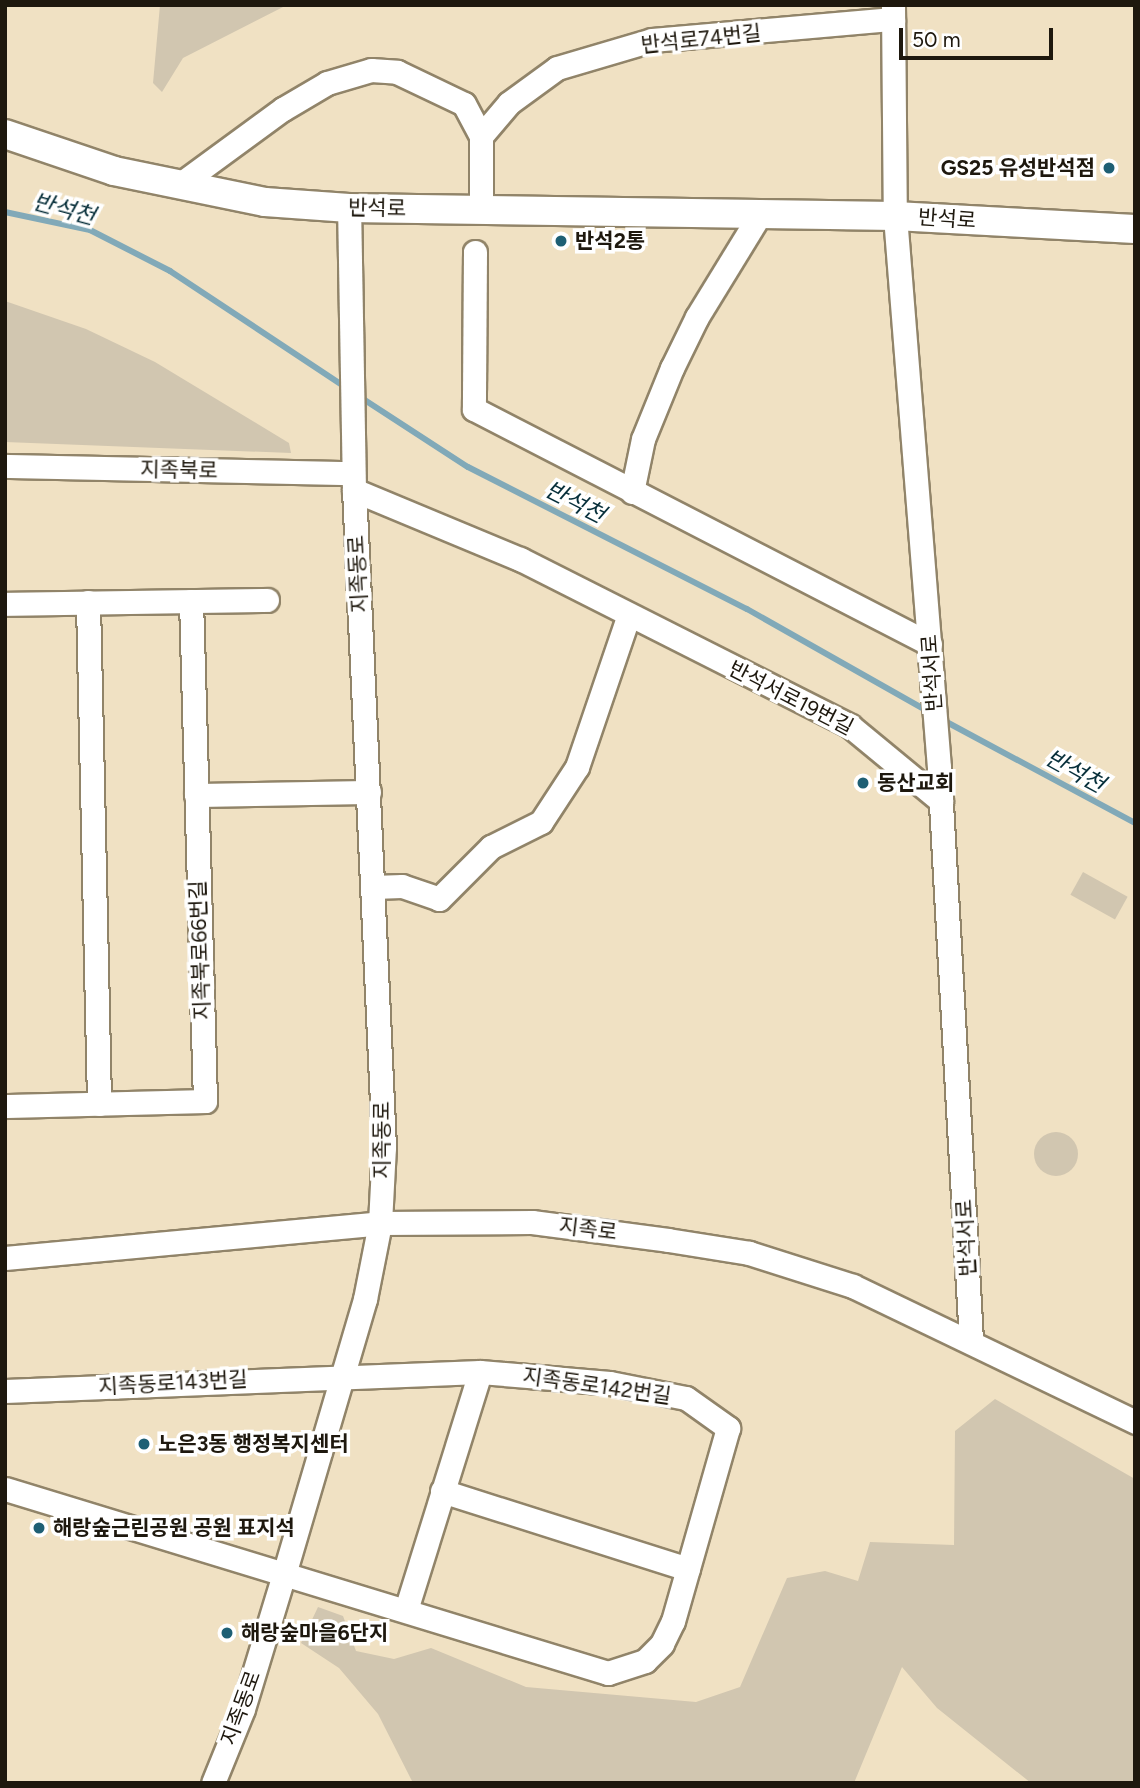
<!DOCTYPE html>
<html>
<head>
<meta charset="utf-8">
<style>
	body { margin:0 }
	#map { position:relative; width:1140px; height:1788px; overflow:hidden; background:#f0e1c3; font-family:Figtree,"Noto Sans KR",sans-serif }
	div>[style] { position:absolute }
	.green>* { inset:0; background:#d1c6b0; transform-origin:0 0 }
	.round { border-radius:50% }
	.stream>* { height:6px; margin:-3px; padding:0 3px; transform-origin:3px; border-radius:3px; background:#81a9b8 }
	.roads { filter:drop-shadow(2px 0 #918469) drop-shadow(-2px 0 #918469) drop-shadow(0 2px #918469) drop-shadow(0 -2px #918469) }
	.minor>* { height:23px; margin:-11.5px; padding:0 11.5px; transform-origin:11.5px; border-radius:11.5px; background:#fff }
	.tertiary>* { height:28px; margin:-14px; padding:0 14px; transform-origin:14px; border-radius:14px; background:#fff }
	.dots>* { width:19px; height:19px; translate:-50% -50%; box-sizing:border-box; border:4px solid #fff; border-radius:50% }
	span { translate:-50% -50%; white-space:nowrap; text-align:center; line-height:1.15; -webkit-text-stroke:7px #fff; paint-order:stroke }
	.street-label { font-size:21px; color:#1e180e }
	.poi-label { font-size:21px; color:#1e180e; font-weight:700 }
	.right { translate:-100% -50%; text-align:right }
	.left { translate:0 -50%; text-align:left }
	.water-label { font-size:23px; color:#072f3a; font-style:italic }
	.frame { position:absolute; inset:0; border:7px solid #1e180e; pointer-events:none }
	.scale { position:absolute; left:899px; top:28px; width:154px; height:32px; box-sizing:border-box; border:4px solid #1e180e; border-top:0; padding-left:9px; font-size:21px; line-height:24px; white-space:nowrap; color:#1e180e; -webkit-text-stroke:5px #fff; paint-order:stroke }
</style>
</head>
<body>
<div id="map">
	<div class="green">
		<div style="clip-path:polygon(160px 5px,287px 5px,183px 58px,162px 92px,153px 83px)"></div>
		<div style="clip-path:polygon(5px 301px,86px 329px,155px 362px,289px 443px,291px 453px,5px 442px)"></div>
		<div style="left:1083px;top:872px;width:51px;height:26px;rotate:29deg"></div>
		<div class="round" style="left:1034px;top:1132px;width:44px;height:44px"></div>
		<div style="clip-path:polygon(995px 1399px,1135px 1479px,1135px 1783px,1031px 1783px,937px 1708px,902px 1667px,854px 1783px,413px 1783px,378px 1714px,339px 1668px,301px 1643px,318px 1607px,343px 1616px,356px 1651px,394px 1659px,431px 1648px,526px 1687px,696px 1702px,740px 1687px,787px 1578px,825px 1571px,858px 1581px,870px 1542px,954px 1545px,955px 1431px)"></div>
	</div>
	<div class="stream">
		<div style="left:5px;top:212px;width:87px;rotate:12deg"></div>
		<div style="left:90px;top:230px;width:90px;rotate:27.1deg"></div>
		<div style="left:170px;top:271px;width:210px;rotate:33.5deg"></div>
		<div style="left:357px;top:395px;width:132px;rotate:33deg"></div>
		<div style="left:468px;top:467px;width:313px;rotate:27deg"></div>
		<div style="left:747px;top:609px;width:209px;rotate:29.5deg"></div>
		<div style="left:941px;top:719px;width:220px;rotate:28.2deg"></div>
	</div>
	<div class="roads">
		<div class="minor">
			<div style="left:893px;top:5px;width:211px;rotate:89.5deg"></div>
			<div style="left:895px;top:216px;width:554px;rotate:85.44deg"></div>
			<div style="left:939px;top:768px;width:573px;rotate:86.8deg"></div>
			<div style="left:481px;top:136px;width:43px;rotate:-49.7deg"></div>
			<div style="left:509px;top:103px;width:59px;rotate:-36.1deg"></div>
			<div style="left:557px;top:68px;width:99px;rotate:-16.4deg"></div>
			<div style="left:652px;top:40px;width:242px;rotate:-5deg"></div>
			<div style="left:179px;top:185px;width:129px;rotate:-36.2deg"></div>
			<div style="left:283px;top:109px;width:51px;rotate:-30.6deg"></div>
			<div style="left:327px;top:83px;width:46px;rotate:-16.5deg"></div>
			<div style="left:371px;top:70px;width:26px;rotate:4deg"></div>
			<div style="left:397px;top:72px;width:74px;rotate:25.5deg"></div>
			<div style="left:464px;top:104px;width:36px;rotate:62deg"></div>
			<div style="left:481px;top:136px;width:74px;rotate:90deg"></div>
			<div style="left:475px;top:252px;width:157px;rotate:90.4deg"></div>
			<div style="left:474px;top:409px;width:513px;rotate:27.26deg"></div>
			<div style="left:5px;top:466px;width:348px;rotate:1.2deg"></div>
			<div style="left:354px;top:490px;width:180px;rotate:22.6deg"></div>
			<div style="left:520px;top:559px;width:370px;rotate:26.8deg"></div>
			<div style="left:850px;top:726px;width:118px;rotate:39.5deg"></div>
			<div style="left:632px;top:492px;width:54px;rotate:-78.3deg"></div>
			<div style="left:643px;top:439px;width:77px;rotate:-67.8deg"></div>
			<div style="left:672px;top:368px;width:57px;rotate:-63.9deg"></div>
			<div style="left:697px;top:317px;width:119px;rotate:-58.5deg"></div>
			<div style="left:88px;top:602px;width:502px;rotate:88.74deg"></div>
			<div style="left:5px;top:604px;width:262px;rotate:-0.9deg"></div>
			<div style="left:196px;top:795px;width:173px;rotate:-1deg"></div>
			<div style="left:373px;top:887px;width:29px;rotate:-2deg"></div>
			<div style="left:402px;top:886px;width:39px;rotate:19deg"></div>
			<div style="left:439px;top:899px;width:74px;rotate:-45deg"></div>
			<div style="left:491px;top:847px;width:56px;rotate:-26.6deg"></div>
			<div style="left:541px;top:822px;width:66px;rotate:-56.8deg"></div>
			<div style="left:577px;top:767px;width:158px;rotate:-71.2deg"></div>
			<div style="left:5px;top:1106px;width:200px;rotate:-1.4deg"></div>
			<div style="left:205px;top:1101px;width:500px;rotate:-91.6deg"></div>
			<div style="left:5px;top:1258px;width:377px;rotate:-5.3deg"></div>
			<div style="left:380px;top:1223px;width:152px;rotate:-0.4deg"></div>
			<div style="left:532px;top:1222px;width:137px;rotate:7.5deg"></div>
			<div style="left:668px;top:1240px;width:82px;rotate:9.1deg"></div>
			<div style="left:749px;top:1253px;width:109px;rotate:17.6deg"></div>
			<div style="left:853px;top:1286px;width:313px;rotate:25.7deg"></div>
			<div style="left:5px;top:1391px;width:475px;rotate:-2.3deg"></div>
			<div style="left:480px;top:1372px;width:130px;rotate:4.8deg"></div>
			<div style="left:610px;top:1383px;width:77px;rotate:11.2deg"></div>
			<div style="left:686px;top:1398px;width:52px;rotate:35.5deg"></div>
			<div style="left:728px;top:1428px;width:201px;rotate:105.9deg"></div>
			<div style="left:673px;top:1621px;width:25px;rotate:116deg"></div>
			<div style="left:662px;top:1644px;width:24px;rotate:135deg"></div>
			<div style="left:645px;top:1661px;width:39px;rotate:162deg"></div>
			<div style="left:608px;top:1673px;width:630px;rotate:-163.03deg"></div>
			<div style="left:442px;top:1491px;width:258px;rotate:17.6deg"></div>
			<div style="left:406px;top:1610px;width:249px;rotate:-72.7deg"></div>
			<div style="left:213px;top:1783px;width:80px;rotate:-67.9deg"></div>
			<div style="left:243px;top:1709px;width:144px;rotate:-73.1deg"></div>
			<div style="left:285px;top:1571px;width:284px;rotate:-73.6deg"></div>
			<div style="left:365px;top:1299px;width:77px;rotate:-78.8deg"></div>
			<div style="left:380px;top:1223px;width:76px;rotate:-87deg"></div>
			<div style="left:384px;top:1147px;width:658px;rotate:-92.61deg"></div>
			<div style="left:354px;top:490px;width:282px;rotate:-91deg"></div>
		</div>
		<div class="tertiary">
			<div style="left:5px;top:134px;width:115px;rotate:18.7deg"></div>
			<div style="left:114px;top:171px;width:154px;rotate:11.6deg"></div>
			<div style="left:265px;top:202px;width:84px;rotate:4.1deg"></div>
			<div style="left:349px;top:208px;width:546px;rotate:0.84deg"></div>
			<div style="left:895px;top:216px;width:240px;rotate:3.1deg"></div>
		</div>
	</div>
	<div class="dots">
		<div style="left:1109px;top:168px;background:#1e5f74"></div>
		<div style="left:561px;top:241px;background:#1e5f74"></div>
		<div style="left:863px;top:783px;background:#1e5f74"></div>
		<div style="left:144px;top:1444px;background:#1e5f74"></div>
		<div style="left:39px;top:1528px;background:#1e5f74"></div>
		<div style="left:227px;top:1633px;background:#1e5f74"></div>
	</div>
	<div class="street-label">
		<span style="left:701px;top:39px;rotate:-6deg">반석로74번길</span>
		<span style="left:377px;top:208px;rotate:1deg">반석로</span>
		<span style="left:947px;top:219px;rotate:4deg">반석로</span>
		<span style="left:179px;top:470px;rotate:1deg">지족북로</span>
		<span style="left:358px;top:574px;rotate:-93deg">지족동로</span>
		<span style="left:932px;top:673px;rotate:-94deg">반석서로</span>
		<span style="left:791px;top:698px;rotate:27deg">반석서로19번길</span>
		<span style="left:200px;top:950px;rotate:-92deg">지족북로66번길</span>
		<span style="left:382px;top:1140px;rotate:-90deg">지족동로</span>
		<span style="left:588px;top:1229px;rotate:7deg">지족로</span>
		<span style="left:966px;top:1238px;rotate:-93deg">반석서로</span>
		<span style="left:173px;top:1383px;rotate:-3deg">지족동로143번길</span>
		<span style="left:597px;top:1386px;rotate:8deg">지족동로142번길</span>
		<span style="left:241px;top:1708px;rotate:-70deg">지족동로</span>
	</div>
	<div class="poi-label">
		<span class="right" style="left:1095px;top:168px">GS25 유성반석점</span>
		<span class="left" style="left:575px;top:241px">반석2통</span>
		<span class="left" style="left:877px;top:783px">동산교회</span>
		<span class="left" style="left:158px;top:1444px">노은3동 행정복지센터</span>
		<span class="left" style="left:53px;top:1528px">해랑숲근린공원 공원 표지석</span>
		<span class="left" style="left:241px;top:1633px">해랑숲마을6단지</span>
	</div>
	<div class="water-label">
		<span style="left:64px;top:209px;rotate:15deg">반석천</span>
		<span style="left:575px;top:502px;rotate:27deg">반석천</span>
		<span style="left:1075px;top:771px;rotate:29deg">반석천</span>
	</div>
	<div class="frame"></div>
	<div class="scale">50 m</div>
</div>
</body>
</html>
